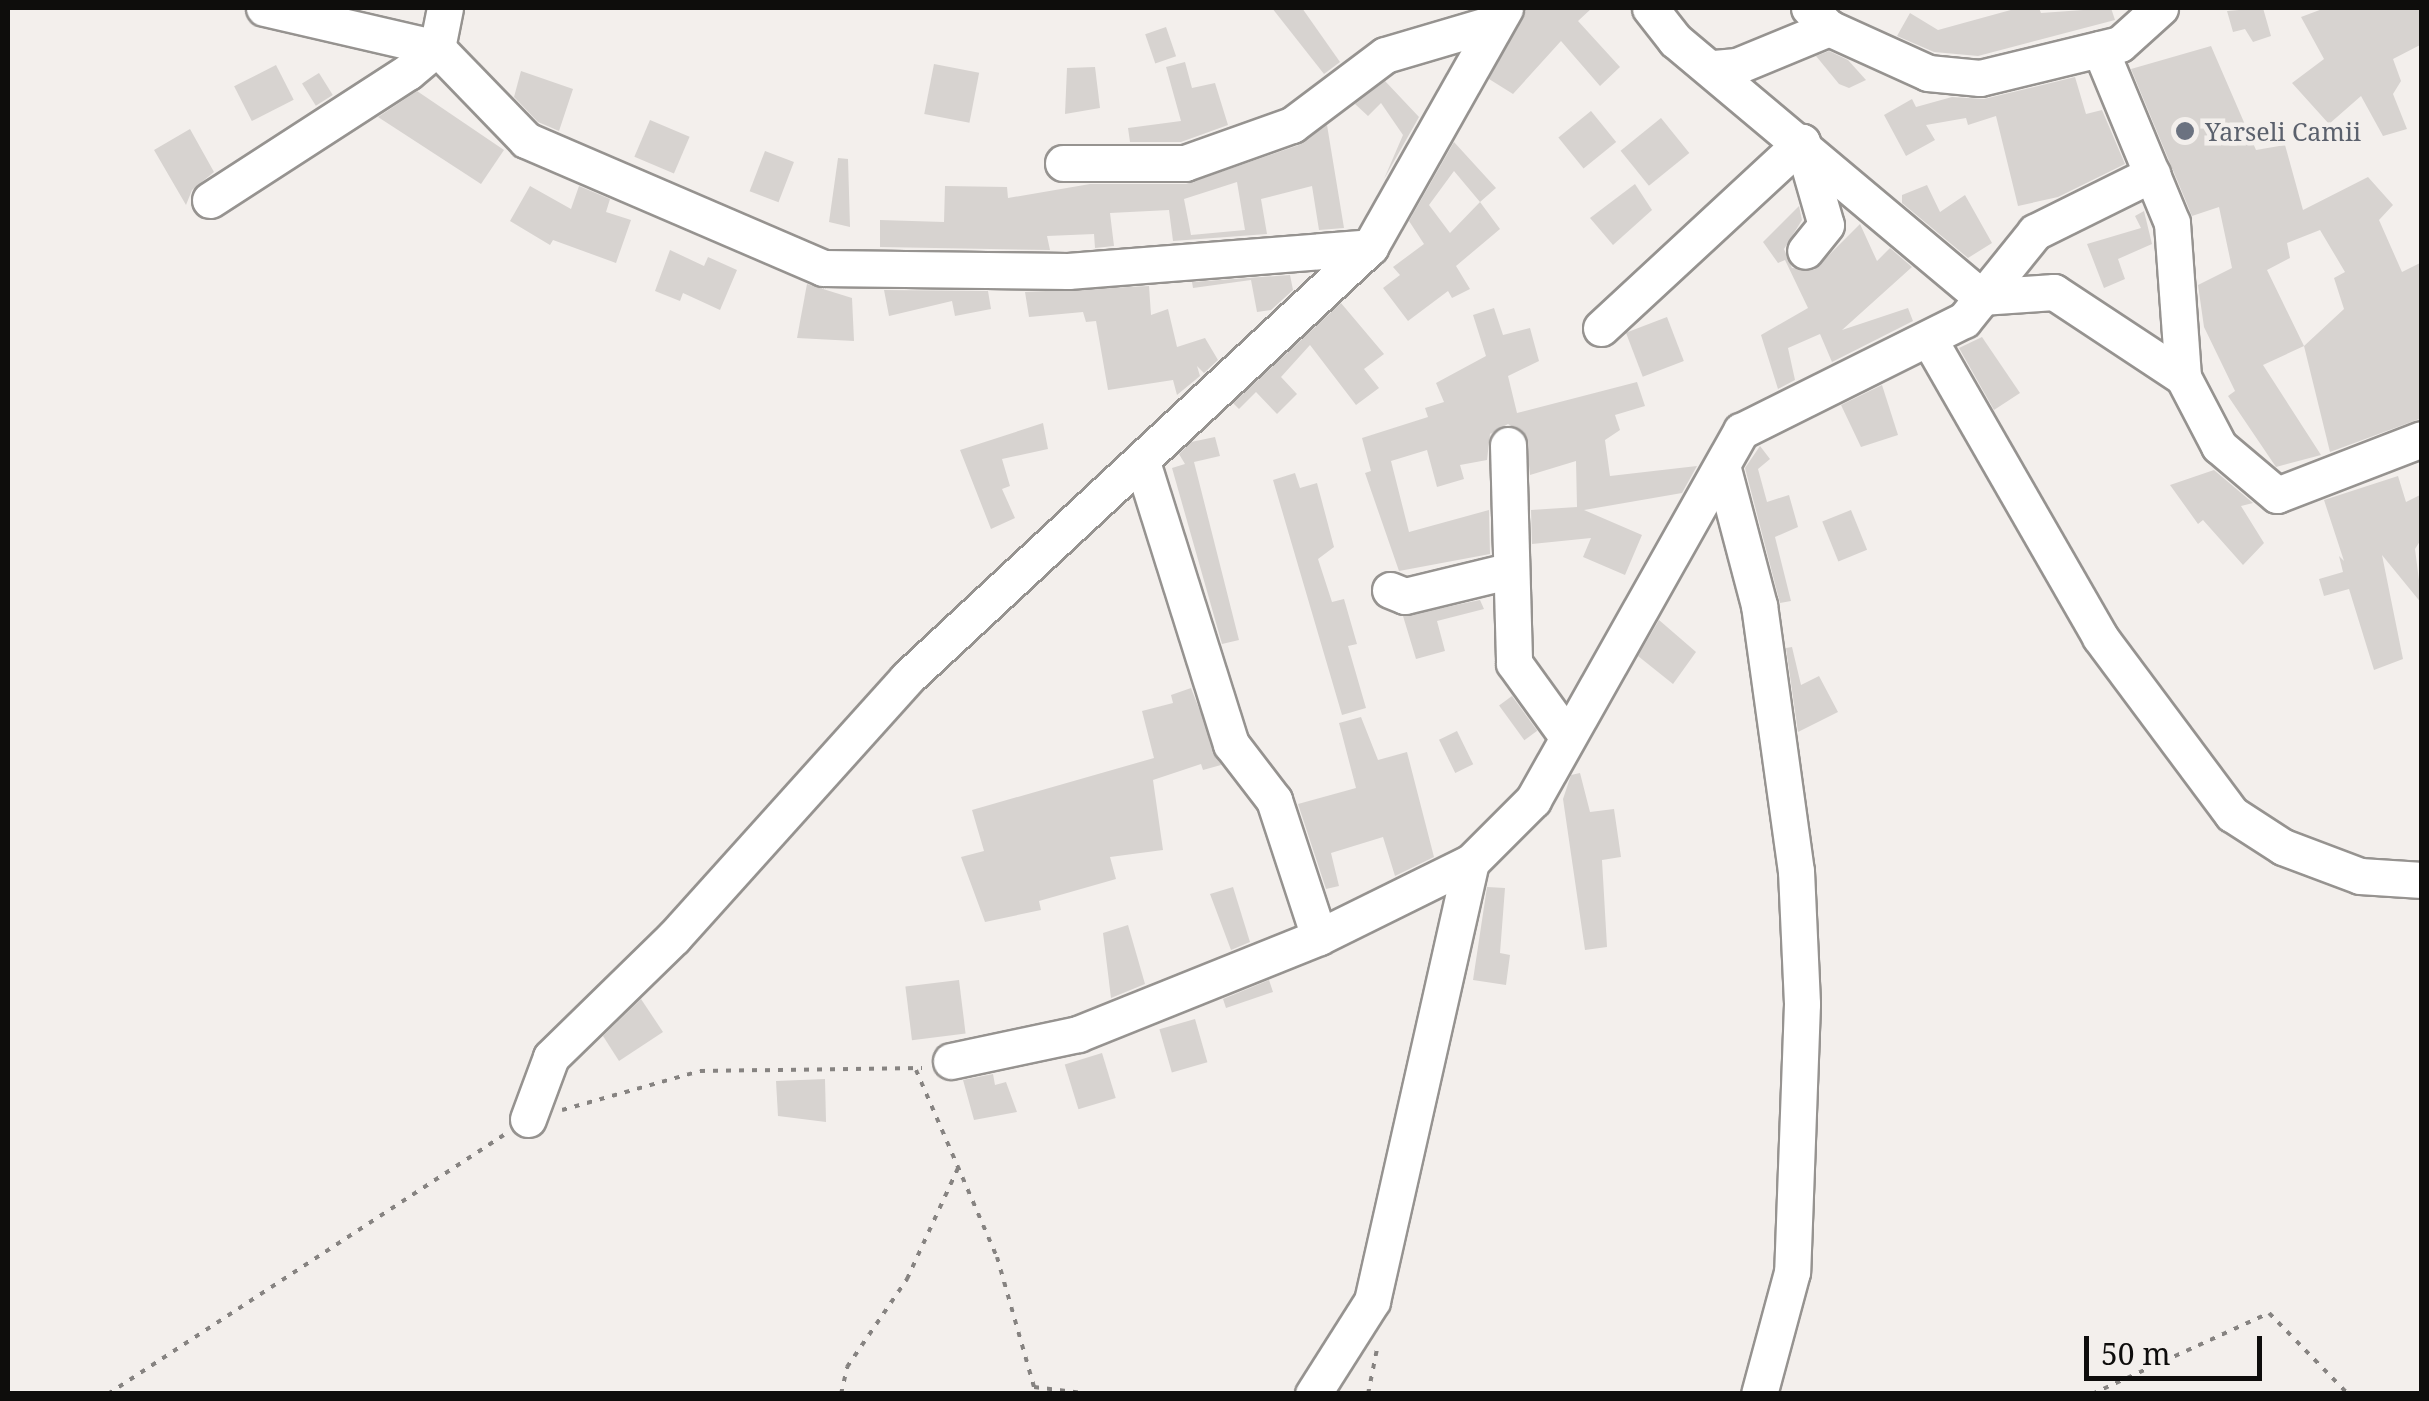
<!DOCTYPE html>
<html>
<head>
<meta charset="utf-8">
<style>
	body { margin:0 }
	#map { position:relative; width:2429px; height:1401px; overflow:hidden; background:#f3efec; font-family:"Noto Serif",serif }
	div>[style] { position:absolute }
	.building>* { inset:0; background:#d7d3d0; transform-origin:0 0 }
	.path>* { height:4px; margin-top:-2px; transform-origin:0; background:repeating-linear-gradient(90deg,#868381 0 5px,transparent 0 13px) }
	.roads { filter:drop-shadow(2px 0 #969390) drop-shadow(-2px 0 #969390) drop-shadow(0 2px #969390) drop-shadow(0 -2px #969390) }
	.minor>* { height:35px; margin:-17.5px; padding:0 17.5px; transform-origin:17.5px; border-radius:17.5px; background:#fff }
	.dots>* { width:28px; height:28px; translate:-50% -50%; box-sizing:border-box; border:5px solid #f3efec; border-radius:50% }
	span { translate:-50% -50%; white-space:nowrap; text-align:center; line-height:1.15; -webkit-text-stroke:9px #f3efec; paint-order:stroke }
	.worship-label { font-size:25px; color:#5b616d }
	.left { translate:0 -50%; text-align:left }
	.frame { position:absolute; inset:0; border:10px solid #0e0d0c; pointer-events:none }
	.scale { position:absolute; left:2084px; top:1336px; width:178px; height:45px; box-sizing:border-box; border:5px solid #0e0d0c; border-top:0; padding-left:12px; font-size:30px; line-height:35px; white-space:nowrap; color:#0e0d0c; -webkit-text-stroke:8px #f3efec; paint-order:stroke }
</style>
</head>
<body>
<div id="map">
	<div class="building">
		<div style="clip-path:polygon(1272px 8px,1302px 8px,1340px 62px,1324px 74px)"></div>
		<div style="clip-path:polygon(1526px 8px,1592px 8px,1578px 21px,1620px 67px,1600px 86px,1561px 41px,1513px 94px,1489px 79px)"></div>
		<div style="clip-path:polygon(2018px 8px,2039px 8px,2041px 13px,2111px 8px,2115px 20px,1978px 56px,1934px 52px,1897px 36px,1910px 13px,1938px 30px)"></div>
		<div style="clip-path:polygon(2263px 8px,2271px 36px,2253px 42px,2245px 29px,2233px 32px,2227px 11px)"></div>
		<div style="clip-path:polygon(2325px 8px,2422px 8px,2422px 44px,2393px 59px,2401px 81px,2393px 94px,2407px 129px,2383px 136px,2361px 96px,2329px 124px,2292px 83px,2324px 59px,2301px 17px)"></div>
		<div style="left:1166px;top:27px;width:31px;height:22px;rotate:71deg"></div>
		<div style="clip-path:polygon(evenodd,2211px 46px,2256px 150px,2285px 145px,2303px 210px,2368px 177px,2393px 205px,2379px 220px,2402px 272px,2422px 262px,2422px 418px,2330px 452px,2304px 346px,2263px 365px,2321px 455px,2276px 467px,2228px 396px,2235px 391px,2204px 327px,2198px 285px,2232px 268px,2219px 207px,2192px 216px,2131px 69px,2211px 46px,2320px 230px,2345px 272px,2334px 278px,2344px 309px,2304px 346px,2267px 270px,2290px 258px,2287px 243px,2320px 230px)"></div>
		<div style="clip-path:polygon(1829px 51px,1848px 60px,1866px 80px,1849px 88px,1839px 84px,1816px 56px)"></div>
		<div style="clip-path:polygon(1185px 62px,1192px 88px,1215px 83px,1228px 125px,1181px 142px,1130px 142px,1128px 128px,1181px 121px,1166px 67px)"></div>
		<div style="left:934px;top:64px;width:46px;height:51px;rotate:11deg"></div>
		<div style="left:276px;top:65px;width:39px;height:47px;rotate:63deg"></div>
		<div style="clip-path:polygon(1095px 67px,1100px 108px,1065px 114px,1067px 68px)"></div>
		<div style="clip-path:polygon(521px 71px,573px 89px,559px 131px,538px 122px,514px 97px)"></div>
		<div style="left:319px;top:73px;width:26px;height:20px;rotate:58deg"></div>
		<div style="clip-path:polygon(2075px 77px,2086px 114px,2102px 110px,2125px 164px,2058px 197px,2018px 206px,1996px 116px,1968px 125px,1966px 118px,1926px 125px,1935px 140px,1906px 156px,1884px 115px,1912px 99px,1916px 107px,1952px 97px,1984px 99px)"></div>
		<div style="clip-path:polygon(1385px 81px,1419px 117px,1384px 179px,1403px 135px,1381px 103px,1368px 116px,1355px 104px)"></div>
		<div style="clip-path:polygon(417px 91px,504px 150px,481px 184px,378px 117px)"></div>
		<div style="left:1591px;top:111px;width:40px;height:42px;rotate:51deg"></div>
		<div style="left:1661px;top:118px;width:45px;height:52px;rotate:51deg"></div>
		<div style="left:650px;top:120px;width:43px;height:40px;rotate:23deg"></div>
		<div style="clip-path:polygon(evenodd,1327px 125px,1344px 228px,1319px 230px,1312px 186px,1261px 199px,1267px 234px,1173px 241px,1169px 210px,1110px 213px,1114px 246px,1095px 248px,1094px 234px,1047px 236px,1050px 250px,880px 247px,880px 220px,944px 222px,945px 186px,1007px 187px,1008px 198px,1090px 184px,1186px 184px,1299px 145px,1327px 125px,1237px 182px,1245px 230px,1191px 235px,1184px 199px,1237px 182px)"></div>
		<div style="clip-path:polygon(190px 129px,214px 172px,192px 190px,186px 205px,154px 150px)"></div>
		<div style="clip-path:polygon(evenodd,1454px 142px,1496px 188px,1480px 202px,1500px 229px,1456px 266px,1470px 289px,1452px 298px,1448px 291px,1408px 321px,1383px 288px,1400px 275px,1393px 267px,1424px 244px,1409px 221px,1454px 142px,1454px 171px,1480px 202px,1450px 233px,1429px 205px,1454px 171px)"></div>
		<div style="left:765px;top:151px;width:31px;height:43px;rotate:21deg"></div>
		<div style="clip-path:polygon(838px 158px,848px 159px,850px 227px,829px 222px)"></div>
		<div style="clip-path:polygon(1635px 184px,1652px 210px,1613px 245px,1590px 218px)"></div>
		<div style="clip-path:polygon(1927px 185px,1940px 212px,1965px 195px,1992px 243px,1968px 258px,1902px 203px,1902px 195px)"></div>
		<div style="clip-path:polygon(530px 186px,571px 209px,579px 186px,610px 199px,606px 212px,631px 220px,616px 263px,553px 240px,550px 245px,510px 221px)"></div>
		<div style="clip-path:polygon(1799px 206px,1802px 220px,1784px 249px,1792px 268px,1814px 270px,1860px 224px,1877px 261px,1890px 248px,1912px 267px,1842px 330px,1908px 308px,1913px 321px,1832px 362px,1820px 334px,1788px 348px,1795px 380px,1778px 389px,1761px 335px,1808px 308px,1785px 260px,1778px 263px,1763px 242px)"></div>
		<div style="clip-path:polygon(2144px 211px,2152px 244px,2118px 259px,2125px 279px,2104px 288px,2087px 244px,2141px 228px,2135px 216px)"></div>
		<div style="clip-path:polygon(670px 250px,704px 266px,708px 257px,737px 270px,720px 310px,683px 293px,680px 301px,655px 291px)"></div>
		<div style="clip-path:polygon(1290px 275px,1293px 290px,1271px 310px,1257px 312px,1251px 280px,1193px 288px,1192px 282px)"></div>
		<div style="clip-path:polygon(807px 284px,852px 298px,854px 341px,797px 338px)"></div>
		<div style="clip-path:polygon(1149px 286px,1151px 315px,1168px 309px,1177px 347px,1205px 338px,1218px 360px,1204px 373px,1197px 366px,1200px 376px,1177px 395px,1173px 380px,1108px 390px,1096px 321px,1086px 322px,1083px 312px,1029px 317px,1025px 292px)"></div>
		<div style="clip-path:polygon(884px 290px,988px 291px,991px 309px,955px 316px,952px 301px,889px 316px)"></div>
		<div style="clip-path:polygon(1341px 303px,1384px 354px,1364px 369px,1379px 388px,1356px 405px,1310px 345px,1281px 377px,1297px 394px,1277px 414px,1256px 392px,1239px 409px,1233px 403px)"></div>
		<div style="clip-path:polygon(1494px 308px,1503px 335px,1530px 328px,1539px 361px,1508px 376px,1517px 413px,1637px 382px,1645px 406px,1615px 415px,1620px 430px,1605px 440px,1610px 476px,1697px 466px,1682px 493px,1584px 510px,1642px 535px,1625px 575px,1583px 557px,1591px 538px,1532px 544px,1531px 510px,1577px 507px,1576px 461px,1530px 475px,1526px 435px,1508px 424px,1490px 434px,1487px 460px,1460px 465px,1464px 479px,1437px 487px,1427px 450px,1391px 461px,1409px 532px,1489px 510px,1490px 554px,1399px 571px,1365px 473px,1371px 471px,1362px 438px,1428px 417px,1425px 408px,1444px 402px,1436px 383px,1486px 356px,1473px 315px)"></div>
		<div style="left:1667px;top:317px;width:47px;height:44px;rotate:69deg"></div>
		<div style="clip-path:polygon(1982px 337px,2020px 393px,1994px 410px,1959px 348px)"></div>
		<div style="clip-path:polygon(1882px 385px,1898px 435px,1861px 447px,1841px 405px)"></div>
		<div style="clip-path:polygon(1043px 423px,1048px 449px,1002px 459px,1010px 486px,1002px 489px,1015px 518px,991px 529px,960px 450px)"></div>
		<div style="clip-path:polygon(1215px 437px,1220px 456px,1194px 462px,1239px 640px,1222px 644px,1172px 468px,1185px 464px,1179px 454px,1191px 442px)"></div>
		<div style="clip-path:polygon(1760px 446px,1770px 459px,1758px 469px,1767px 502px,1789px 495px,1798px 527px,1775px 537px,1791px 601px,1780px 603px,1745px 468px)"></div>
		<div style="clip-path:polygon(2214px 470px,2253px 503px,2241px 506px,2264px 543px,2243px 565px,2203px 520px,2198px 524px,2170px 485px)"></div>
		<div style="clip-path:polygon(1295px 473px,1300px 488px,1317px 483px,1334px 547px,1318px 559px,1332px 602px,1344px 599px,1357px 644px,1348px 646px,1366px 708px,1342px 715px,1273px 480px)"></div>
		<div style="clip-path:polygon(2398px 476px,2406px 502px,2422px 494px,2422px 538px,2415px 549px,2422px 604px,2382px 555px,2403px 659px,2374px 670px,2349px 589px,2324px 596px,2319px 579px,2343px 572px,2339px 556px,2344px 561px,2324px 500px)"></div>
		<div style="left:1851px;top:510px;width:43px;height:31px;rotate:68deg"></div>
		<div style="clip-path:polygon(1480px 600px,1484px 609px,1437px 621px,1445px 651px,1416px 659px,1403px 616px)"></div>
		<div style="clip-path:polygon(1659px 620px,1696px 652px,1673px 684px,1638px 656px)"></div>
		<div style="clip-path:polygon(1792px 647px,1801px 685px,1819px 676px,1838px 712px,1798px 732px,1786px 648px)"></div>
		<div style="clip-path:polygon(1191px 688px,1221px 765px,1203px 770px,1201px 764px,1153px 780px,1163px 850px,1110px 857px,1116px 879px,1039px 901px,1041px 910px,985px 922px,961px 857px,984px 851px,972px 810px,1154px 758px,1142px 711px,1173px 703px,1171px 695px)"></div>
		<div style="left:1512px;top:696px;width:43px;height:16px;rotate:54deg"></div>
		<div style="clip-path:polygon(1361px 717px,1378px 760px,1407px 752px,1434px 857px,1395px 876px,1383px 837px,1331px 853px,1339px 886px,1326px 889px,1298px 804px,1356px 788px,1339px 723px)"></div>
		<div style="left:1457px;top:731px;width:37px;height:20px;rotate:64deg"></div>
		<div style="clip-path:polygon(1580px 773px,1590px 812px,1614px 809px,1621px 857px,1602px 860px,1607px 947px,1585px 950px,1563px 799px,1571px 775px)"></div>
		<div style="clip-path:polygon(1233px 887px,1250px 942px,1231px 950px,1210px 894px)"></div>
		<div style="clip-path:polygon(1487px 887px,1505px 888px,1500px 953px,1510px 955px,1506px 985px,1473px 980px)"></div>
		<div style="clip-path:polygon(1128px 925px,1145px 984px,1111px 998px,1103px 933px)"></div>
		<div style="left:959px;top:980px;width:54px;height:54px;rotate:83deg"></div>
		<div style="clip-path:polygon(1269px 980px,1273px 992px,1226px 1008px,1223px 999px)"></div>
		<div style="clip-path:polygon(641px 999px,663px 1032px,619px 1061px,603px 1036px)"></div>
		<div style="left:1195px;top:1019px;width:45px;height:37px;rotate:74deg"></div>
		<div style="left:1102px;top:1053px;width:47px;height:39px;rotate:73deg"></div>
		<div style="clip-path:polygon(993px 1074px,995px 1085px,1006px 1082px,1017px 1112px,974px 1120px,963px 1080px)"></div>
		<div style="clip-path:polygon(825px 1079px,826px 1122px,778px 1116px,776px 1081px)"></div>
	</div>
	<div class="path">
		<div style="left:916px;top:1070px;width:204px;rotate:66.6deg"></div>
		<div style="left:997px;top:1257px;width:135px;rotate:74.1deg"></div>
		<div style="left:1034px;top:1387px;width:57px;rotate:7deg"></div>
		<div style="left:562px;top:1110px;width:143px;rotate:-15.8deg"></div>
		<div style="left:700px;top:1071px;width:222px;rotate:-0.8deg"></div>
		<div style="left:108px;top:1394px;width:473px;rotate:-33.2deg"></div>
		<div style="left:841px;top:1394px;width:28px;rotate:-77deg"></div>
		<div style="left:847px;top:1367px;width:107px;rotate:-55.7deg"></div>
		<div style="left:907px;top:1279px;width:122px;rotate:-65.3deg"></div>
		<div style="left:1368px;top:1394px;width:46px;rotate:-78.7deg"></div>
		<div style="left:2092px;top:1394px;width:195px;rotate:-24.6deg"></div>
		<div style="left:2269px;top:1313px;width:113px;rotate:45.7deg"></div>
	</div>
	<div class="roads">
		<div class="minor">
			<div style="left:264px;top:8px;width:178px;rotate:13deg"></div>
			<div style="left:437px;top:48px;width:128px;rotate:45.9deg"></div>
			<div style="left:526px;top:140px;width:323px;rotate:23.3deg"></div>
			<div style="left:823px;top:268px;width:245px;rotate:0.7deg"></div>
			<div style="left:1068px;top:271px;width:303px;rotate:-4.5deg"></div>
			<div style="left:1650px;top:8px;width:41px;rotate:52deg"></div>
			<div style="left:1675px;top:40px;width:400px;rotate:40deg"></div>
			<div style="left:1981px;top:297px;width:73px;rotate:-3.9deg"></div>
			<div style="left:2054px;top:292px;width:154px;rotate:33.4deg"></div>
			<div style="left:2183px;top:377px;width:78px;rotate:62.4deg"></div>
			<div style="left:2219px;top:446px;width:76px;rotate:40.2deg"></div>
			<div style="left:2277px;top:495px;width:155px;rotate:-21.1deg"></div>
			<div style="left:1809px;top:8px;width:28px;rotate:45deg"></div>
			<div style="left:1829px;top:28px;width:109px;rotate:24.4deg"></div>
			<div style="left:1928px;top:73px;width:52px;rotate:5.5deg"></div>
			<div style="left:1980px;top:78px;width:144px;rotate:-13.7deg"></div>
			<div style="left:2120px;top:44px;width:54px;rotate:-42deg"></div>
			<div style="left:2100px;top:49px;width:188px;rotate:67.5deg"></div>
			<div style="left:2172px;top:223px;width:154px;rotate:85.9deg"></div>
			<div style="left:1714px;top:68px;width:23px;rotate:-5deg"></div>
			<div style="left:1737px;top:66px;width:100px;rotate:-22.4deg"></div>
			<div style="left:1802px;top:142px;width:86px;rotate:73.9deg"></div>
			<div style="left:1826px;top:225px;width:33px;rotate:129deg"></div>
			<div style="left:1063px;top:163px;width:122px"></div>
			<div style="left:1185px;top:163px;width:114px;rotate:-19.6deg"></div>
			<div style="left:1292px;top:125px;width:116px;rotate:-37deg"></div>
			<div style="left:1385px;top:55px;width:114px;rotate:-16.4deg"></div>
			<div style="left:210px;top:200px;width:236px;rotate:-32.9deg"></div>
			<div style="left:408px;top:72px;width:38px;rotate:-40deg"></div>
			<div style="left:437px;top:48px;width:41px;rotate:-78.7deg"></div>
			<div style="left:1601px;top:328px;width:274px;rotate:-42.8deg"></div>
			<div style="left:1930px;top:341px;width:341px;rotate:60.1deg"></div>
			<div style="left:2100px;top:637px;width:221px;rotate:53.3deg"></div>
			<div style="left:2232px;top:814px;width:61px;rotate:32.9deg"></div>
			<div style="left:2283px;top:847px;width:82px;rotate:20.6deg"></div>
			<div style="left:2360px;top:876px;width:62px;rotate:3.7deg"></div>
			<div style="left:1508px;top:445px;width:218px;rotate:88.4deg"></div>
			<div style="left:1514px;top:663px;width:89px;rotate:54.2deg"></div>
			<div style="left:1143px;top:465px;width:293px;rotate:72.5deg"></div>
			<div style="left:1231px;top:744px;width:71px;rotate:52.5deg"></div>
			<div style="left:1274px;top:800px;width:144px;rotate:71.8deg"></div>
			<div style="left:1723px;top:469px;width:141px;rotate:75.2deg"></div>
			<div style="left:1759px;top:605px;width:269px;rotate:82.1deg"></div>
			<div style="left:1796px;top:871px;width:133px;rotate:87.4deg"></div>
			<div style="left:1802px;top:1004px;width:268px;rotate:92.1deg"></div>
			<div style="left:1792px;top:1272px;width:126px;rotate:105.1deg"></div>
			<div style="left:1390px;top:590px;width:16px;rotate:22deg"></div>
			<div style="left:1405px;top:596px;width:106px;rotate:-13.6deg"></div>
			<div style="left:951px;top:1061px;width:130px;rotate:-12deg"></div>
			<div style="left:1078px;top:1034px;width:260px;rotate:-21.9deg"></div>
			<div style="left:1319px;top:937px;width:169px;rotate:-26.3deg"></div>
			<div style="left:1471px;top:862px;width:88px;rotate:-45deg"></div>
			<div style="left:1533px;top:800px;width:424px;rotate:-60.6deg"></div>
			<div style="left:1741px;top:431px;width:249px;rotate:-26.5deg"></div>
			<div style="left:1964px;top:320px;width:113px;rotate:-51.1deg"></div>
			<div style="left:2035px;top:232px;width:131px;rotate:-26.4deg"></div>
			<div style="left:528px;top:1119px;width:66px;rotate:-69.6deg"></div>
			<div style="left:551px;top:1057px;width:172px;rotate:-44.3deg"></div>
			<div style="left:674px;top:937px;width:348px;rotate:-48deg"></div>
			<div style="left:907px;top:678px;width:633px;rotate:-42.95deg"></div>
			<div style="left:1370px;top:247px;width:274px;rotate:-60.5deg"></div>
			<div style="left:1313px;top:1394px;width:110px;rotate:-57.6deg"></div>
			<div style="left:1372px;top:1301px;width:450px;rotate:-77.3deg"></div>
		</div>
	</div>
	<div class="dots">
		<div style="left:2185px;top:131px;background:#6b7280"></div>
	</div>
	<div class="worship-label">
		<span class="left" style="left:2205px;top:131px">Yarseli Camii</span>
	</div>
	<div class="frame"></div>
	<div class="scale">50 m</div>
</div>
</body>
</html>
